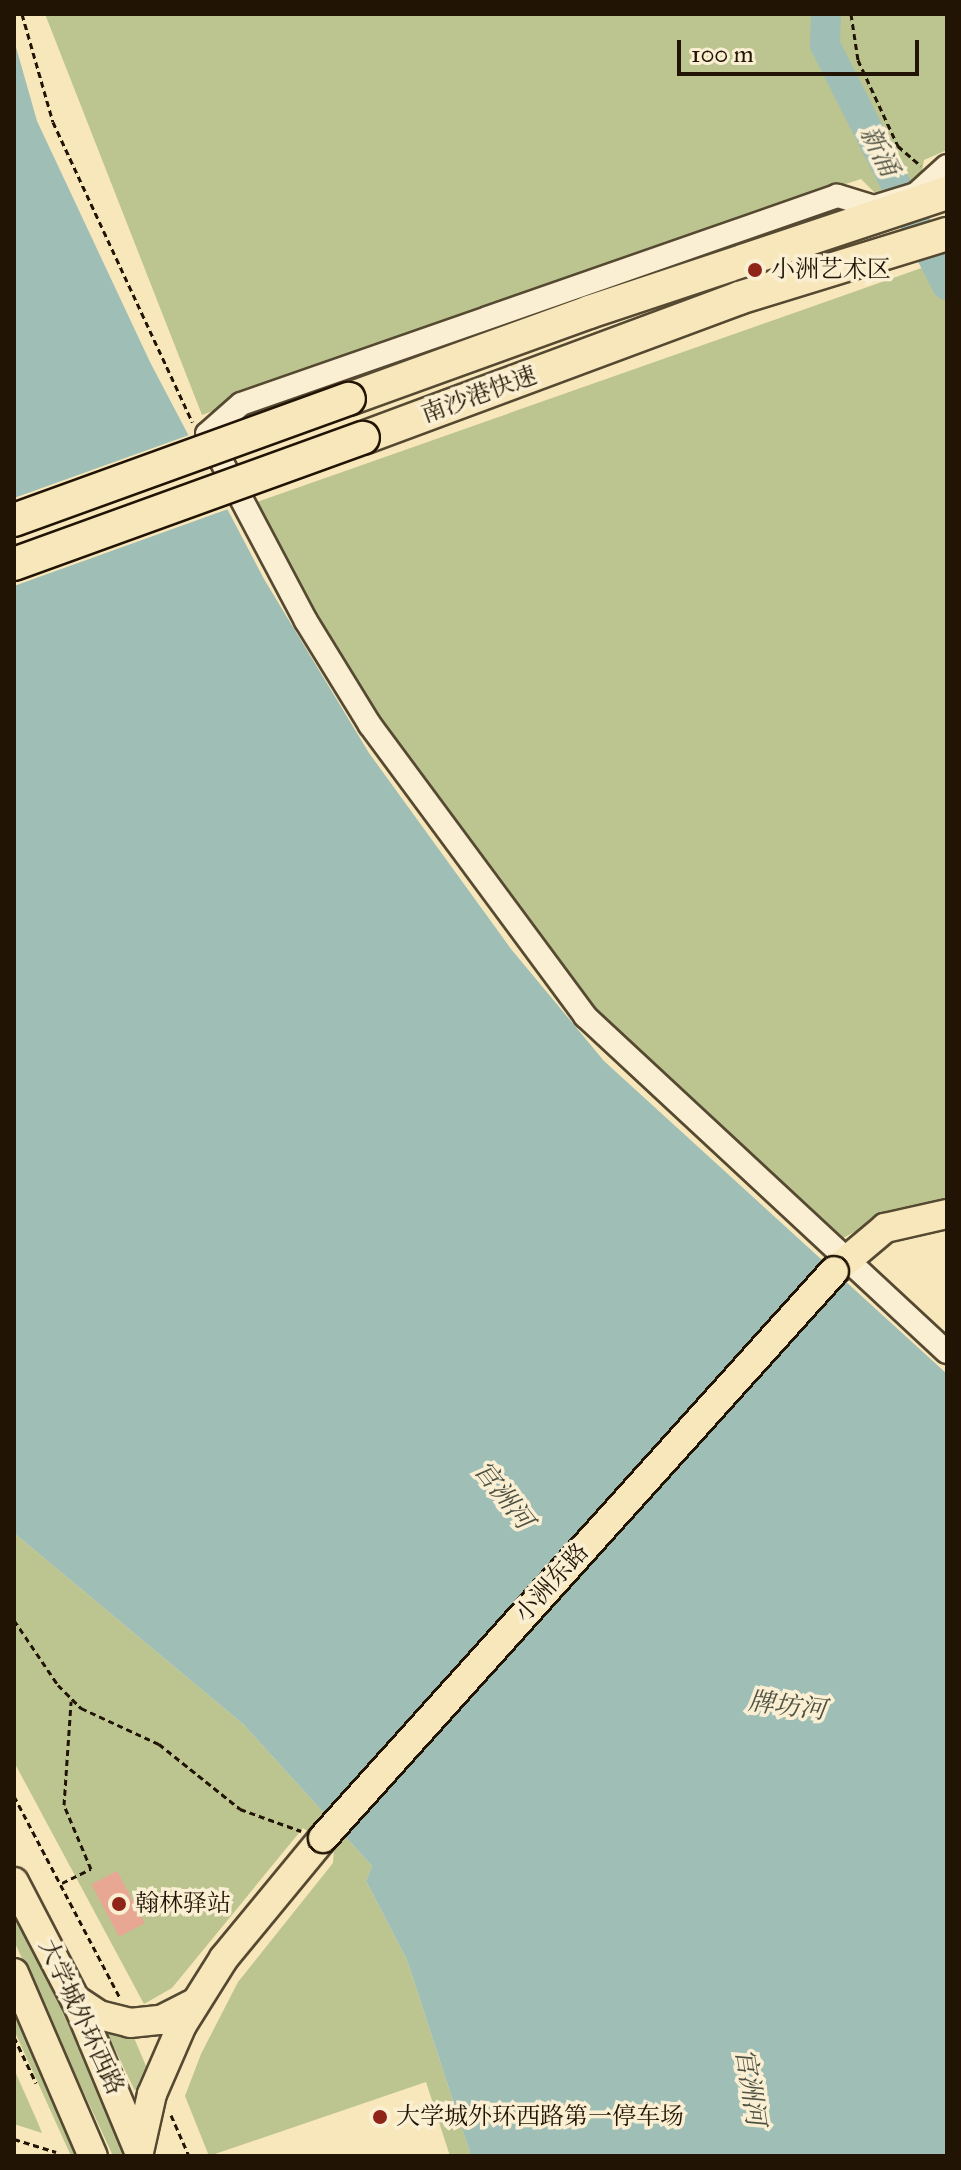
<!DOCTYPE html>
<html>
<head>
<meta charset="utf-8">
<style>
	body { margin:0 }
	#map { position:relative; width:961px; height:2170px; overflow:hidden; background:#f7e7ba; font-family:"IM FELL Great Primer","Noto Serif SC",serif }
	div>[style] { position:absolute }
	.green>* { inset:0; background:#bcc590 }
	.water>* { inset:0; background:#9fbeb6 }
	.pier>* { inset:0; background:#f7e7ba }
	.river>* { height:30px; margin:-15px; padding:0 15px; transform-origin:15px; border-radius:15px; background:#9fbeb6 }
	.building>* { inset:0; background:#e7a793; transform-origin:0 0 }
	.path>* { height:3px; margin-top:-1.5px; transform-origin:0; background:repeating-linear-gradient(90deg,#211404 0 6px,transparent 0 10px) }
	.roads { filter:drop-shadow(2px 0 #564932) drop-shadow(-2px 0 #564932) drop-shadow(0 2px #564932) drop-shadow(0 -2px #564932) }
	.minor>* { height:22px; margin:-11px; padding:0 11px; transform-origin:11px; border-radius:11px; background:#faefd2 }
	.major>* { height:28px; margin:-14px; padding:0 14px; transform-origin:14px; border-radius:14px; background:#f7e7ba }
	.highway>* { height:32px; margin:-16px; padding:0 16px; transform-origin:16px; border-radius:16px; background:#f7e7ba }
	.bridges { filter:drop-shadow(2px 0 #211404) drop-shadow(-2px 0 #211404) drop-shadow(0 2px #211404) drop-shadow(0 -2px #211404) }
	.major-bridge>* { height:28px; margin:-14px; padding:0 14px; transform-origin:14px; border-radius:14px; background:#f7e7ba }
	.highway-bridge>* { height:32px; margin:-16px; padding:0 16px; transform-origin:16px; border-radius:16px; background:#f7e7ba }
	.dots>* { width:22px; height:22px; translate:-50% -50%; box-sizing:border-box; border:4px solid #faefd2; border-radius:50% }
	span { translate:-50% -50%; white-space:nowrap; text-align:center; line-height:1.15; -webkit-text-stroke:7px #faefd2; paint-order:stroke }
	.poi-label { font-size:24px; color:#211404 }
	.left { translate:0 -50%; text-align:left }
	.street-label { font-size:24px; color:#211404 }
	.water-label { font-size:26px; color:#4d5042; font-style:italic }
	.frame { position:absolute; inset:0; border:16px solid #211404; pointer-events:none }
	.scale { position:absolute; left:677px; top:40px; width:242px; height:36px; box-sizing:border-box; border:4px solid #211404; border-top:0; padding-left:10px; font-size:24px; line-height:28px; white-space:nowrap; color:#211404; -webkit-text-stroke:6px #faefd2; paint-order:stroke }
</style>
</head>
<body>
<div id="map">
	<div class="green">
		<div style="clip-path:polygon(45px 14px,947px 14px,947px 150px,924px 160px,921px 177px,875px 193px,861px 179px,762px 211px,202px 415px)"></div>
		<div style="clip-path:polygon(947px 259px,947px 1201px,894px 1211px,843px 1238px,592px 1007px,392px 742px,339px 657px,257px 502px)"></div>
		<div style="clip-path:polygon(14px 1533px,243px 1724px,372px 1866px,366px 1881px,407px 1960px,471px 2156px,450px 2156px,426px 2082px,209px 2156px,185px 2096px,201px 2054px,238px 1982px,333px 1863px,334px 1849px,303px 1828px,172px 1988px,144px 2004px,14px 1762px)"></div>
		<div style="clip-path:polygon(14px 1910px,87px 2056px,129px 2156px,113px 2156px,14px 1941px)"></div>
		<div style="clip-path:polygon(14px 2003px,41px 2060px,78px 2156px,71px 2156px,14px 2030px)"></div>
		<div style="clip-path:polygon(106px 2031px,132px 2033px,146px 2066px,135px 2091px)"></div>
		<div style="clip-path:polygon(14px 2069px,38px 2123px,42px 2133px,14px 2124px)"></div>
	</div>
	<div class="water">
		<div style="clip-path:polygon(14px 40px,37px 121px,150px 362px,264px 579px,369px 753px,511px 949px,604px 1061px,947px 1374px,947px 2156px,471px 2156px,407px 1960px,366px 1881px,372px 1866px,243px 1724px,14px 1533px)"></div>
	</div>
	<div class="pier">
		<div style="clip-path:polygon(192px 434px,231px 508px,14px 586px,14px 498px)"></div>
	</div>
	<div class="river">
		<div style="left:826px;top:14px;width:31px;rotate:92deg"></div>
		<div style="left:825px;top:45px;width:269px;rotate:63.1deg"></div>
	</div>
	<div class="building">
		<div style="left:117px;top:1871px;width:59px;height:29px;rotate:62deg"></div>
	</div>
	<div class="path">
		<div style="left:22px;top:14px;width:112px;rotate:74deg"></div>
		<div style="left:53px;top:122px;width:331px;rotate:65.1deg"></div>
		<div style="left:851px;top:14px;width:47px;rotate:81.3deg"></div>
		<div style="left:858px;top:60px;width:95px;rotate:65.1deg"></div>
		<div style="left:898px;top:146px;width:30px;rotate:41deg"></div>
		<div style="left:14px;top:1620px;width:78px;rotate:55.9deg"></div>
		<div style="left:58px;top:1685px;width:33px;rotate:45deg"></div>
		<div style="left:81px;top:1708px;width:86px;rotate:24.8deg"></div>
		<div style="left:159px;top:1744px;width:104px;rotate:38.7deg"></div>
		<div style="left:240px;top:1809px;width:65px;rotate:19.8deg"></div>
		<div style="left:14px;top:1796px;width:228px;rotate:62.3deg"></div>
		<div style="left:62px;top:1883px;width:32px;rotate:-26deg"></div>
		<div style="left:91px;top:1869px;width:69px;rotate:-112.9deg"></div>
		<div style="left:64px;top:1805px;width:104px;rotate:-86.1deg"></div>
		<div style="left:14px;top:2037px;width:51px;rotate:64.4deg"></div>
		<div style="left:947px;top:2066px;width:45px;rotate:-90deg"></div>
		<div style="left:171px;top:2115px;width:45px;rotate:66.3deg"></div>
		<div style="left:14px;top:2139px;width:44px;rotate:17.2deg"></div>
	</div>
	<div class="roads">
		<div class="minor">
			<div style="left:947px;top:166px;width:42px;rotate:137.9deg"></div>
			<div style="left:916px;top:194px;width:44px;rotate:162.8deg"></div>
			<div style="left:874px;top:207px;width:39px;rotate:-163deg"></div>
			<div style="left:837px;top:196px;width:631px;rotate:160.76deg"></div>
			<div style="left:241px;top:404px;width:45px;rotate:138.6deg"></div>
			<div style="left:207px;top:434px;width:212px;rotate:62.1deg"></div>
			<div style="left:306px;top:621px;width:122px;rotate:58.4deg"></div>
			<div style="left:370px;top:725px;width:362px;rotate:53.5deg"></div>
			<div style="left:585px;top:1016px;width:494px;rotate:42.9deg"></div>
		</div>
		<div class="major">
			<div style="left:834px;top:1271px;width:67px;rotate:-40.1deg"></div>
			<div style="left:885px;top:1228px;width:64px;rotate:-12.7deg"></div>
			<div style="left:14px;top:1882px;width:141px;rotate:62.5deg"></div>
			<div style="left:79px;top:2007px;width:156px;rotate:67.4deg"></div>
			<div style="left:14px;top:1973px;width:199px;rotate:66.7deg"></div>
			<div style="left:75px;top:1999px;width:29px;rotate:34deg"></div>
			<div style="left:99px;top:2015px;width:32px;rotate:14deg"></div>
			<div style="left:130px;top:2023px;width:31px;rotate:-6deg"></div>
			<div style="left:161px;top:2020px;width:38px;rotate:-27deg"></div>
			<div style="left:139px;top:2152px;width:59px;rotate:-77.4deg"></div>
			<div style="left:152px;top:2094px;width:75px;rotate:-66.5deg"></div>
			<div style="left:182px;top:2025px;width:79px;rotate:-57.9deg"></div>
			<div style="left:224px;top:1958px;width:156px;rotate:-50.5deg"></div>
		</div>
		<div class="highway">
			<div style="left:349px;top:399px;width:255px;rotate:-19.9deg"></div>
			<div style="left:589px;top:312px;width:377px;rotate:-18.4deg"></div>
			<div style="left:363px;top:438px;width:401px;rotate:-20.4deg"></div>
			<div style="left:739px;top:298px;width:218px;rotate:-17.1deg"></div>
		</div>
	</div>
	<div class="bridges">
		<div class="major-bridge">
			<div style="left:323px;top:1838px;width:763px;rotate:-47.97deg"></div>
		</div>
		<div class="highway-bridge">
			<div style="left:14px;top:520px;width:356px;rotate:-19.9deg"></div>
			<div style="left:14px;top:564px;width:371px;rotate:-19.9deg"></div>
		</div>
	</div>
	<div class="dots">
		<div style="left:755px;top:270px;background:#8f2418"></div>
		<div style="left:119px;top:1904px;background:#8f2418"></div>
		<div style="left:380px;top:2117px;background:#8f2418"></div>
	</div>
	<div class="poi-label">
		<span class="left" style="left:771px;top:270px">小洲艺术区</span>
		<span class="left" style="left:135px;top:1904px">翰林驿站</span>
		<span class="left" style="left:396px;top:2117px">大学城外环西路第一停车场</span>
	</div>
	<div class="street-label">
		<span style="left:479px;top:395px;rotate:-20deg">南沙港快速</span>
		<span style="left:552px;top:1583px;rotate:-48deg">小洲东路</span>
		<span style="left:81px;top:2017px;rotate:65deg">大学城外环西路</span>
	</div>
	<div class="water-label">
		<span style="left:879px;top:151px;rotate:63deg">新涌</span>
		<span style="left:503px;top:1495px;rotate:52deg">官洲河</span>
		<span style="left:787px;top:1706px;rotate:7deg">牌坊河</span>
		<span style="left:750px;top:2087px;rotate:81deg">官洲河</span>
	</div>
	<div class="frame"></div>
	<div class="scale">100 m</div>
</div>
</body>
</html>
